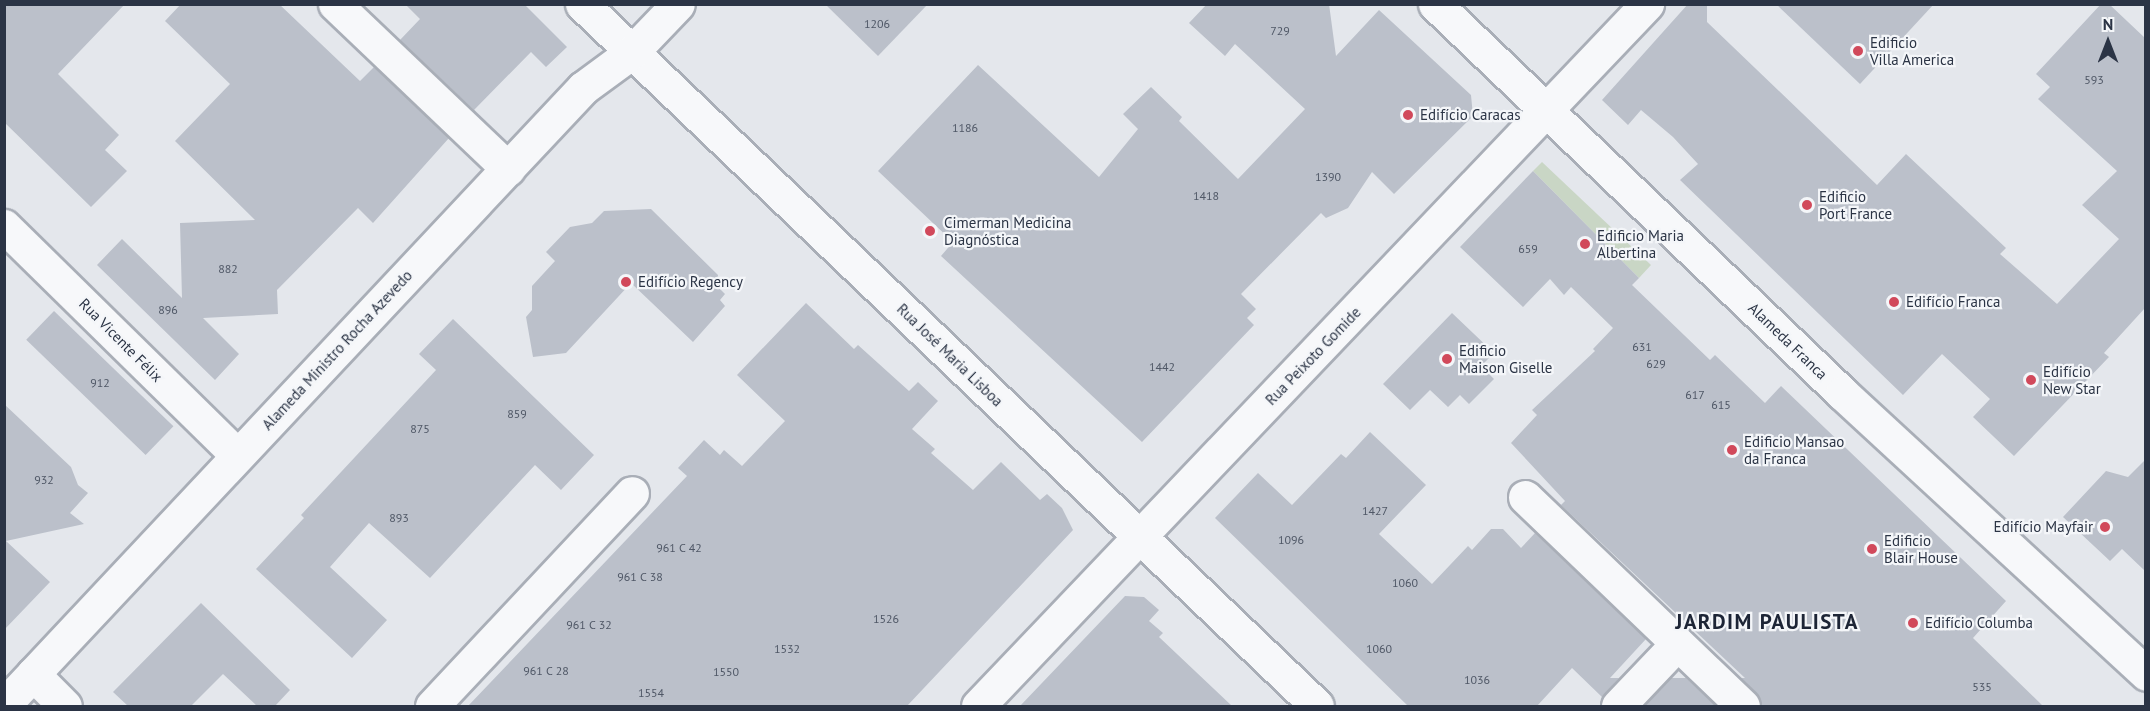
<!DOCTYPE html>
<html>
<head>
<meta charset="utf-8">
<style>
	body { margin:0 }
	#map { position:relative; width:2150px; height:711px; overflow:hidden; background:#e4e7ec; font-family:"PT Sans",sans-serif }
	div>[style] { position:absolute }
	.green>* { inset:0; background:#c9d6c5 }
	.building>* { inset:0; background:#bbc0ca; transform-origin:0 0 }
	.roads { filter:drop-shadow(2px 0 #a9aeb7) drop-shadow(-2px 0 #a9aeb7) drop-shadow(0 2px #a9aeb7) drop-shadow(0 -2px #a9aeb7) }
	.minor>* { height:33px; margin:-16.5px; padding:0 16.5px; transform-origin:16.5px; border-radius:16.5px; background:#f7f8fa }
	.dots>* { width:16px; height:16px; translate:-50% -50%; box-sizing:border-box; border:3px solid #f4f6f9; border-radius:50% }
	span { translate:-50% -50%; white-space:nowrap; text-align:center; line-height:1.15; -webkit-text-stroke:4.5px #f4f6f9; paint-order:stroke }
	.number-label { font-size:12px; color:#4f5766 }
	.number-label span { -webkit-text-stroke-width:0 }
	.poi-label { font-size:15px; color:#2b3445 }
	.left { translate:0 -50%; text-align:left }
	.right { translate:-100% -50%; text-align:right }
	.street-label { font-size:15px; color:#2b3445 }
	.district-label { font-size:21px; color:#1d2536; font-weight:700; letter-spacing:1.5px }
	.frame { position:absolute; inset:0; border:6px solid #2b3445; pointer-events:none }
	.north { position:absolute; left:2078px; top:12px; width:60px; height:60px; -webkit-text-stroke:4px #f4f6f9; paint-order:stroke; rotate:0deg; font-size:16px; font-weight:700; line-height:24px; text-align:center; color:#2b3445 }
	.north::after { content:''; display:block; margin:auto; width:21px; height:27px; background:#2b3445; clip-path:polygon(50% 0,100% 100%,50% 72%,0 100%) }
</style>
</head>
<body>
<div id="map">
	<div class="green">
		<div style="clip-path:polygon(1542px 162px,1651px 265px,1639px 278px,1533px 171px)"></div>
	</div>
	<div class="building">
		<div style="clip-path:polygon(4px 4px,125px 4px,58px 74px,119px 135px,105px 150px,127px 171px,91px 207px,4px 122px)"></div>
		<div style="clip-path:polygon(181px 4px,279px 4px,360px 81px,374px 67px,449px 138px,373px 223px,358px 208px,277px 290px,278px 314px,203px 318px,239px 354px,215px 380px,97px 265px,122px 239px,182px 298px,180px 223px,255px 220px,175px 141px,230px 84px,165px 21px)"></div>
		<div style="clip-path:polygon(405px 4px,524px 4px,567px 47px,546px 67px,531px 52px,474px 110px,400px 40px,420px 19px)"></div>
		<div style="clip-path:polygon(825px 4px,928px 4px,878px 56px)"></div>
		<div style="clip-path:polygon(1207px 4px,1329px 4px,1336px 56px,1379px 10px,1471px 95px,1473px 116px,1394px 194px,1372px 172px,1348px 208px,1326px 218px,1321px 213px,1241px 294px,1256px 309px,1247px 318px,1254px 325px,1142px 442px,941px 256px,953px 242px,878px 171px,978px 65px,1099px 177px,1138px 129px,1123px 114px,1151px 87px,1182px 117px,1179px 121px,1238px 179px,1305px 109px,1235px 44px,1225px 56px,1189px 23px)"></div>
		<div style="clip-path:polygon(1688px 4px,1707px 4px,1707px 22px,1877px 185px,1906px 154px,2006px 248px,2000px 254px,2057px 304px,2119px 239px,2082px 205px,2117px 171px,2038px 99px,2050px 87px,2036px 74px,2101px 4px,2109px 4px,2145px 38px,2145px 308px,2104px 353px,2109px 357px,2014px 456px,1973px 417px,1990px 399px,1942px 354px,1903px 395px,1680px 180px,1698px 164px,1673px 137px,1641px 110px,1628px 125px,1602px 100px)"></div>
		<div style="clip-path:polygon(1776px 4px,1934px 4px,1860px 84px)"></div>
		<div style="clip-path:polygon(1533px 171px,1639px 278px,1632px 285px,1710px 360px,1715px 355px,1765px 403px,1781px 386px,2006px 601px,1973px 638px,2043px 706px,1761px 706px,1756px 693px,1741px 678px,1745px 678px,1561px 505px,1565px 501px,1511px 443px,1537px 415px,1532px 410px,1595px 351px,1593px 349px,1613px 328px,1571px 287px,1564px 295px,1550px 279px,1523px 307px,1460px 247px)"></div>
		<div style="clip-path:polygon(651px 209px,718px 275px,717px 286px,725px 294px,720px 300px,725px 306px,693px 342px,631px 283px,566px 353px,533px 357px,526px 317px,532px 310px,532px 286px,555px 261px,546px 252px,570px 227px,592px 223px,604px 211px)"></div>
		<div style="clip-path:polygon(806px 303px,854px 349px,858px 345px,909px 391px,918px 382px,938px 401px,912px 429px,935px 449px,931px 453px,973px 490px,1001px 462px,1040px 500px,1047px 494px,1062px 508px,1073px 530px,907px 706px,468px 706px,687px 476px,678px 468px,704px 440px,720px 455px,724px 450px,742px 466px,785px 421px,737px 375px)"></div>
		<div style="left:54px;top:311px;width:166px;height:40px;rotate:44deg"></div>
		<div style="clip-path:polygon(1452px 313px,1494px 353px,1481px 366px,1494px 379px,1469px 404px,1460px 395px,1448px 407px,1430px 390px,1410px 410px,1383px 384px)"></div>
		<div style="clip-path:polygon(453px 319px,594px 455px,561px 490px,535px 465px,430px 578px,369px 523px,330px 567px,387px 620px,352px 658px,256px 569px,304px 518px,301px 515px,436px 370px,419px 354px)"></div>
		<div style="clip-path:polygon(4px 404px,71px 467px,78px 485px,88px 493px,70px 513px,84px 524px,6px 541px,50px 582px,4px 630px)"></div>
		<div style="clip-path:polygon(1370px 432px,1426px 485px,1379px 534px,1432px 584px,1468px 546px,1472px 550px,1491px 529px,1503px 529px,1521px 548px,1535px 533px,1646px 639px,1610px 678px,1619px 678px,1602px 697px,1572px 668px,1537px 706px,1408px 706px,1215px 518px,1258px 473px,1292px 505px,1341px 454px,1346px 458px)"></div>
		<div style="clip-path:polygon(2145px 460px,2145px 571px,2122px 549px,2110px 561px,2063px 517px,2106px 471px,2128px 477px)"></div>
		<div style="clip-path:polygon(1125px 596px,1144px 597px,1159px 610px,1149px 621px,1163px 633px,1159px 637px,1232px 706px,1020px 706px)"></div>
		<div style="clip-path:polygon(201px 603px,290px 690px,275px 706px,257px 706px,223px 674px,191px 706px,128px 706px,113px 692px)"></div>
		<div style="clip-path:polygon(1671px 678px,1686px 678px,1716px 706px,1643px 706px)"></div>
	</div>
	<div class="roads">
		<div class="minor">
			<div style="left:335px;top:4px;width:239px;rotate:43.6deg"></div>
			<div style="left:582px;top:4px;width:1016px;rotate:43.68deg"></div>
			<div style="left:1435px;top:4px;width:563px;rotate:43.7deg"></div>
			<div style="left:1842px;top:393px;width:414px;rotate:42.7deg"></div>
			<div style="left:4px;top:226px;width:327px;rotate:44.5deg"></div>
			<div style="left:1525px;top:497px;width:302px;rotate:43.8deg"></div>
			<div style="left:33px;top:674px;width:45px;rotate:45deg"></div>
			<div style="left:4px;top:705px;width:846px;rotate:-46.82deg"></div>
			<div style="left:583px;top:88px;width:61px;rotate:-36.3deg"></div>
			<div style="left:632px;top:52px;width:66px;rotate:-46.2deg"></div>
			<div style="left:432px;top:706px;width:292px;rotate:-46.8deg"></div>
			<div style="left:978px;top:706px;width:970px;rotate:-46.38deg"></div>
			<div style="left:1618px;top:706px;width:86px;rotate:-46.4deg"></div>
		</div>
	</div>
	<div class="dots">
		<div style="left:1858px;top:51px;background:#d1495b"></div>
		<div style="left:1408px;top:115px;background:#d1495b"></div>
		<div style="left:1807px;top:205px;background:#d1495b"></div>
		<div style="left:930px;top:231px;background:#d1495b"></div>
		<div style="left:1585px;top:244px;background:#d1495b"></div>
		<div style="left:626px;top:282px;background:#d1495b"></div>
		<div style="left:1894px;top:302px;background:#d1495b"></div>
		<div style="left:1447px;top:359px;background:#d1495b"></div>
		<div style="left:2031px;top:380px;background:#d1495b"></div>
		<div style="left:1732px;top:450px;background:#d1495b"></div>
		<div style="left:2105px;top:527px;background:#d1495b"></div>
		<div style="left:1872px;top:549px;background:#d1495b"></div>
		<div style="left:1913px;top:623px;background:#d1495b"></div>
	</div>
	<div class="number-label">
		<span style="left:877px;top:24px">1206</span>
		<span style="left:1280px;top:31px">729</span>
		<span style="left:2094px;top:80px">593</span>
		<span style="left:965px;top:128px">1186</span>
		<span style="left:1328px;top:177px">1390</span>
		<span style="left:1206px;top:196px">1418</span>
		<span style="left:1528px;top:249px">659</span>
		<span style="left:228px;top:269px">882</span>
		<span style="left:168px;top:310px">896</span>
		<span style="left:1642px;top:347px">631</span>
		<span style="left:1656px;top:364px">629</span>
		<span style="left:1162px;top:367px">1442</span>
		<span style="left:100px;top:383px">912</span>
		<span style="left:1695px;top:395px">617</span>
		<span style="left:1721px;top:405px">615</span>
		<span style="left:517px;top:414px">859</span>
		<span style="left:420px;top:429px">875</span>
		<span style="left:44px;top:480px">932</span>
		<span style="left:1375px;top:511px">1427</span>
		<span style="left:399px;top:518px">893</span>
		<span style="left:1291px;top:540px">1096</span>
		<span style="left:679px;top:548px">961 C 42</span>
		<span style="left:640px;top:577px">961 C 38</span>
		<span style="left:1405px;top:583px">1060</span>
		<span style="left:886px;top:619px">1526</span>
		<span style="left:589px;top:625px">961 C 32</span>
		<span style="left:787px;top:649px">1532</span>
		<span style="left:1379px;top:649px">1060</span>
		<span style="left:546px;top:671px">961 C 28</span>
		<span style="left:726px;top:672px">1550</span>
		<span style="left:1477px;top:680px">1036</span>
		<span style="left:1982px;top:687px">535</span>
		<span style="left:651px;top:693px">1554</span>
	</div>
	<div class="poi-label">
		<span class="left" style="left:1870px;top:51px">Edificio<br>Villa America</span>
		<span class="left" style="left:1420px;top:115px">Edifício Caracas</span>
		<span class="left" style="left:1819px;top:205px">Edificio<br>Port France</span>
		<span class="left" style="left:944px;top:231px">Cimerman Medicina<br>Diagnóstica</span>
		<span class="left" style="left:1597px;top:244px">Edificio Maria<br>Albertina</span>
		<span class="left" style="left:638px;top:282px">Edifício Regency</span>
		<span class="left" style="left:1906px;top:302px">Edifício Franca</span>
		<span class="left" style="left:1459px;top:359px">Edificio<br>Maison Giselle</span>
		<span class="left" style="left:2043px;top:380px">Edifício<br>New Star</span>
		<span class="left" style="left:1744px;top:450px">Edificio Mansao<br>da Franca</span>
		<span class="right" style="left:2093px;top:527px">Edifício Mayfair</span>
		<span class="left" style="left:1884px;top:549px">Edificio<br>Blair House</span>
		<span class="left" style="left:1925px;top:623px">Edifício Columba</span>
	</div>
	<div class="street-label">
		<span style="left:121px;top:340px;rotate:45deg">Rua Vicente Félix</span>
		<span style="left:1788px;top:341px;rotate:44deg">Alameda Franca</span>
		<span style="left:337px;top:350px;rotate:-47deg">Alameda Ministro Rocha Azevedo</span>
		<span style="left:950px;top:355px;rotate:44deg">Rua José Maria Lisboa</span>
		<span style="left:1313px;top:356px;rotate:-46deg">Rua Peixoto Gomide</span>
	</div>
	<div class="district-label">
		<span style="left:1767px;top:622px">JARDIM PAULISTA</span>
	</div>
	<div class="frame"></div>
	<div class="north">N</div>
</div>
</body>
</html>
